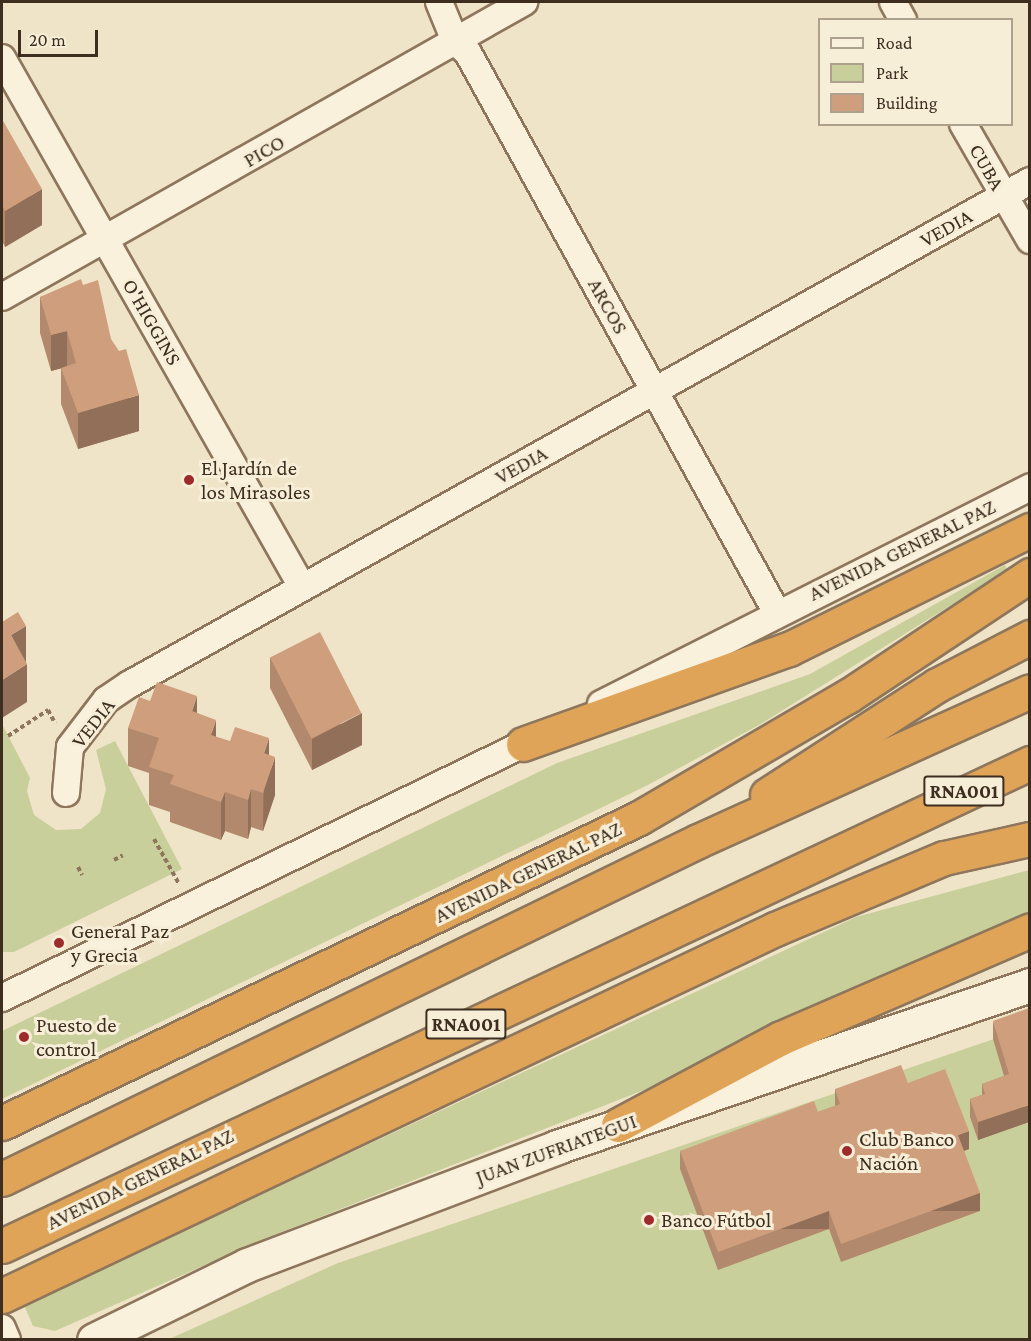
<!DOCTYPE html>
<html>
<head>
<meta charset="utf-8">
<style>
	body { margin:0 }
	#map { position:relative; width:1031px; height:1341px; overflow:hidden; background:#f0e4c8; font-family:"Crimson Pro",serif }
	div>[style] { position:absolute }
	.green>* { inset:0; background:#c9cf9b }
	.path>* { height:4px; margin-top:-2px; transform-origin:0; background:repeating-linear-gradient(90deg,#8d765c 0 4.5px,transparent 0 7.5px) }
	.roads { filter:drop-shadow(2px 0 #8d765c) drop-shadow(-2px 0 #8d765c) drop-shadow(0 2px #8d765c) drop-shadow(0 -2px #8d765c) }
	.street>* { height:26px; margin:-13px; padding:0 13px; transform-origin:13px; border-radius:13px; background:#faf1dc }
	.secondary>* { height:33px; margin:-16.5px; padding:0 16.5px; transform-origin:16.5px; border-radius:16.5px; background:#faf1dc }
	.highway>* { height:33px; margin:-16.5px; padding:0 16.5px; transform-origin:16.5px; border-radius:16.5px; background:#e0a458 }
	.wall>* { inset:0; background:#b2896c }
	.shaded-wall>* { inset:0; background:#916f58; transform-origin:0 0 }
	.building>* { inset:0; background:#cf9f7d; transform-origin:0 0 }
	.dots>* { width:16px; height:16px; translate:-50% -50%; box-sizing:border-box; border:3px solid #f7eed8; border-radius:50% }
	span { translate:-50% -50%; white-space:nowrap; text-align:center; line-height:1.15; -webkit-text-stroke:6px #f7eed8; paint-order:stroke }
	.shield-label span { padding:2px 4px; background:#f7eed8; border:2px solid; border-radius:4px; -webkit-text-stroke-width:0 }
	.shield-label { font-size:20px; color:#3d2e20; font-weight:700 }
	.street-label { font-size:21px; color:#3d2e20 }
	.poi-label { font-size:21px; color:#3d2e20 }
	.left { translate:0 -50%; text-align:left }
	.frame { position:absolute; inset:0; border:3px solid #3d2e20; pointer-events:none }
	.legend { position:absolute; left:818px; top:18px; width:195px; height:108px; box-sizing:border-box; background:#f7eed8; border:2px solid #ada18e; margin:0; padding:8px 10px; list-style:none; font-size:18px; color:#3d2e20 }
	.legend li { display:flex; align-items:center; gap:12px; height:30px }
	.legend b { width:30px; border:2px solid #ada18e }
	.scale { position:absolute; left:18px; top:30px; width:80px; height:27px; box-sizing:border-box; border:3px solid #3d2e20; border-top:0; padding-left:8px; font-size:18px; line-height:21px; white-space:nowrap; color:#3d2e20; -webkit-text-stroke:4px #f7eed8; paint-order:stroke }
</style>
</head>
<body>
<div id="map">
	<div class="green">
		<div style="clip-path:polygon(1005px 565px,1007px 570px,759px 725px,646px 786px,2px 1099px,2px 1031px,557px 763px,810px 674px)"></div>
		<div style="clip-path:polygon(2px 724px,30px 778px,27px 791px,34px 815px,56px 830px,81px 829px,100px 813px,106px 789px,96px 750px,115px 741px,182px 869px,14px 952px,2px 952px)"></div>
		<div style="clip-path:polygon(1029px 870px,1029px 915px,899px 968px,672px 1079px,269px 1237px,55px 1331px,33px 1326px,24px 1305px,856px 917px)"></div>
		<div style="clip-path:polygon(1029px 1027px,1029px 1339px,167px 1340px,338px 1263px)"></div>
	</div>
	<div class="path">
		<div style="left:8px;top:736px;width:48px;rotate:-33deg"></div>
		<div style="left:48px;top:710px;width:15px;rotate:62deg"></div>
		<div style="left:154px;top:839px;width:51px;rotate:60.9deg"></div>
		<div style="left:114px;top:860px;width:10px;rotate:-29deg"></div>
		<div style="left:78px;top:867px;width:9px;rotate:63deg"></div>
	</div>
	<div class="roads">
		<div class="street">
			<div style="left:439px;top:2px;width:42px;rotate:67.7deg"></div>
			<div style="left:455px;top:41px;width:18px;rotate:43deg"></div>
			<div style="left:468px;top:53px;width:640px;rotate:61.11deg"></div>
			<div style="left:893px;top:2px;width:21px;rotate:61deg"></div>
			<div style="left:2px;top:58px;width:606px;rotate:60.43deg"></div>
			<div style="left:963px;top:124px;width:134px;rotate:60deg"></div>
			<div style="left:2px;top:297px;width:600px;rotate:-29.47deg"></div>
			<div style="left:601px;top:704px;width:481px;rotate:-26.8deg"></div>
			<div style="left:66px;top:793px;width:46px;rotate:-85deg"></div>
			<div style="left:70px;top:747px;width:59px;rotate:-52.5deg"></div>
			<div style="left:106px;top:700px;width:29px;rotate:-34deg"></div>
			<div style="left:130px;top:684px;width:1031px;rotate:-29.2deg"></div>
			<div style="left:2px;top:998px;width:598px;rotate:-25.97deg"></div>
			<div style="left:2px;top:1328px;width:13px;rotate:67deg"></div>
		</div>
		<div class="secondary">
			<div style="left:94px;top:1340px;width:170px;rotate:-26.1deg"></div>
			<div style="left:247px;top:1265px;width:332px;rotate:-20.8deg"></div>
			<div style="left:557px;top:1147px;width:500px;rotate:-18.9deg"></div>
		</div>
		<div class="highway">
			<div style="left:523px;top:744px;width:282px;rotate:-19.7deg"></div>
			<div style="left:789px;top:649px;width:269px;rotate:-26.3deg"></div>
			<div style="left:767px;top:795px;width:202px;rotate:-32.9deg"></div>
			<div style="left:937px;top:685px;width:105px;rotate:-27.3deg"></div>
			<div style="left:2px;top:1123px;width:706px;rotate:-25.59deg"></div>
			<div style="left:639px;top:818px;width:242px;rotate:-30.3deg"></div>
			<div style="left:848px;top:696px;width:219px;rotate:-33.6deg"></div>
			<div style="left:618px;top:1125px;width:185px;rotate:-28.1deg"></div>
			<div style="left:781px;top:1038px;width:271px;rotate:-23.4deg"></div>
			<div style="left:2px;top:1179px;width:774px;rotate:-25.9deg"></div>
			<div style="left:698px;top:841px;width:364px;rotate:-24.3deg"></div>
			<div style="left:2px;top:1246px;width:1136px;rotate:-25.17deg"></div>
			<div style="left:2px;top:1296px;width:856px;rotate:-25.4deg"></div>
			<div style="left:775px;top:929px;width:183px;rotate:-22.8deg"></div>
			<div style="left:944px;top:858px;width:88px;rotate:-12.5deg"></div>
		</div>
	</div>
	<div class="wall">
		<div style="clip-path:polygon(2px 119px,42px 225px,5px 247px,2px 241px)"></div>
		<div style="clip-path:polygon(83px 285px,111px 339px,139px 431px,78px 449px,61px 404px,61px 368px,51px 371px,40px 333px,40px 297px)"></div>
		<div style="clip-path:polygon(270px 657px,362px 745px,312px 770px,270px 688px)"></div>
		<div style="clip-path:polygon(150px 701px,197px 713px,216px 737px,269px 755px,275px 795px,263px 831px,251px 827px,248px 839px,225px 831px,221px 840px,170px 822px,170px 812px,149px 805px,149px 773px,128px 766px,128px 728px)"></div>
		<div style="clip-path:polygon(993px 1021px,1029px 1122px,978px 1140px,970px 1117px,970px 1099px,982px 1095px,982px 1084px,1004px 1076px,993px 1039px)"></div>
		<div style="clip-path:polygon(908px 1083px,969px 1149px,964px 1151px,980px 1211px,841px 1262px,829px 1229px,718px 1270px,680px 1169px,680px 1151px,818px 1112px,835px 1106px,835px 1089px)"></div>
	</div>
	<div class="shaded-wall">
		<div style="clip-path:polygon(42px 189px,42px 225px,5px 247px,5px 211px)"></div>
		<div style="clip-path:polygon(67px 331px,67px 367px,51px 371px,51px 335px)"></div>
		<div style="clip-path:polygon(139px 395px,139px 431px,78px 449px,78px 413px)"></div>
		<div style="clip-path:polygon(26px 626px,26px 665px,11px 635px)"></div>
		<div style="clip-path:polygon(27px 664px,27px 702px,2px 718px,2px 680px)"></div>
		<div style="clip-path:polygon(197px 696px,197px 735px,192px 711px)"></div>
		<div style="clip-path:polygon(362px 713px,362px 745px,312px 770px,312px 739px)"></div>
		<div style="clip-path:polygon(216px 720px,216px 758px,211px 735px)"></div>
		<div style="clip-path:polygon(269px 738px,269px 775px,275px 757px,275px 795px,263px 831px,264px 753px)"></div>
		<div style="clip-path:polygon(251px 789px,251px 827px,248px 839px,248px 800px)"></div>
		<div style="clip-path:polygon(225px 792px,225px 831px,221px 840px,221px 802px)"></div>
		<div style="clip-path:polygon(1029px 1105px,1029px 1122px,978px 1140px,978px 1122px)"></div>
		<div style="clip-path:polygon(969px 1131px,969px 1149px,958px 1153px,958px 1135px)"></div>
		<div style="left:980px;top:1193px;width:18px;height:148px;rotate:90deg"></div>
		<div style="left:829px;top:1211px;width:18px;height:118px;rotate:90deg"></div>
	</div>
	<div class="building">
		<div style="clip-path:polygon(2px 119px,42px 189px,5px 211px,2px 205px)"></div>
		<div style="clip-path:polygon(81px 279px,83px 285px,98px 280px,111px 339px,119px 351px,126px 349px,139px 395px,78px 413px,61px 368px,76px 363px,67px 331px,51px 335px,40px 297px)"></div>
		<div style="clip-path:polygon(18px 612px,26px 626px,11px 635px,27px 664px,2px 680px,2px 622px)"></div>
		<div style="left:320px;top:632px;width:91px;height:56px;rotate:63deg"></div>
		<div style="clip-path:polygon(157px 682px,197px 696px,192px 711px,216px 720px,211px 735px,230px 741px,235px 727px,269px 738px,264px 753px,275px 757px,263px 793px,251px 789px,248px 800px,225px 792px,221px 802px,170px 784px,174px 775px,149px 767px,159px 738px,128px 728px,139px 697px,150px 701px)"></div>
		<div style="clip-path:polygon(1029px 1008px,1029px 1105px,978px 1122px,970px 1099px,985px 1094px,982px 1084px,1009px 1074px,993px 1021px)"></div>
		<div style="clip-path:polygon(901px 1065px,908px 1083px,945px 1069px,969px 1131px,958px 1135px,980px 1193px,841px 1244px,829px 1211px,718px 1252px,680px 1151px,814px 1101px,818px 1112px,840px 1104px,835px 1089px)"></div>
	</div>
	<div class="dots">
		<div style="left:189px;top:480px;background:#9e2a2b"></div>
		<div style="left:59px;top:943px;background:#9e2a2b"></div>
		<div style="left:24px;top:1037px;background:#9e2a2b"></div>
		<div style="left:847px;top:1151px;background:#9e2a2b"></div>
		<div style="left:649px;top:1220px;background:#9e2a2b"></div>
	</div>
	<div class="shield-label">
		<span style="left:964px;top:791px">RNA001</span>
		<span style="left:466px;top:1024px">RNA001</span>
	</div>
	<div class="street-label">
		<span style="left:264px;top:151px;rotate:-30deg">PICO</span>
		<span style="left:987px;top:167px;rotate:60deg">CUBA</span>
		<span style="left:946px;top:228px;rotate:-29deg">VEDIA</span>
		<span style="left:608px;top:306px;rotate:61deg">ARCOS</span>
		<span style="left:152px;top:322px;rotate:60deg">O'HIGGINS</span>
		<span style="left:521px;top:465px;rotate:-29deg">VEDIA</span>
		<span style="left:902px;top:550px;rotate:-26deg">AVENIDA GENERAL PAZ</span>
		<span style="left:93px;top:723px;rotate:-52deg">VEDIA</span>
		<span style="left:528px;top:872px;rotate:-26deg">AVENIDA GENERAL PAZ</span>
		<span style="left:556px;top:1149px;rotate:-20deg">JUAN ZUFRIATEGUI</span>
		<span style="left:140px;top:1179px;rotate:-26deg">AVENIDA GENERAL PAZ</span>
	</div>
	<div class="poi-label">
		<span class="left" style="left:201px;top:480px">El Jardín de<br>los Mirasoles</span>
		<span class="left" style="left:71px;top:943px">General Paz<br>y Grecia</span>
		<span class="left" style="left:36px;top:1037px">Puesto de<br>control</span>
		<span class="left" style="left:859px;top:1151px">Club Banco<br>Nación</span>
		<span class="left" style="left:661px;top:1220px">Banco Fútbol</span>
	</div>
	<div class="frame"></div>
	<ul class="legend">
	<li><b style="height:8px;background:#faf1dc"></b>Road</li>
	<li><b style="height:16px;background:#c9cf9b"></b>Park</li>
	<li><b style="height:16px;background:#cf9f7d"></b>Building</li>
	</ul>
	<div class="scale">20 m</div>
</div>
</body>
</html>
